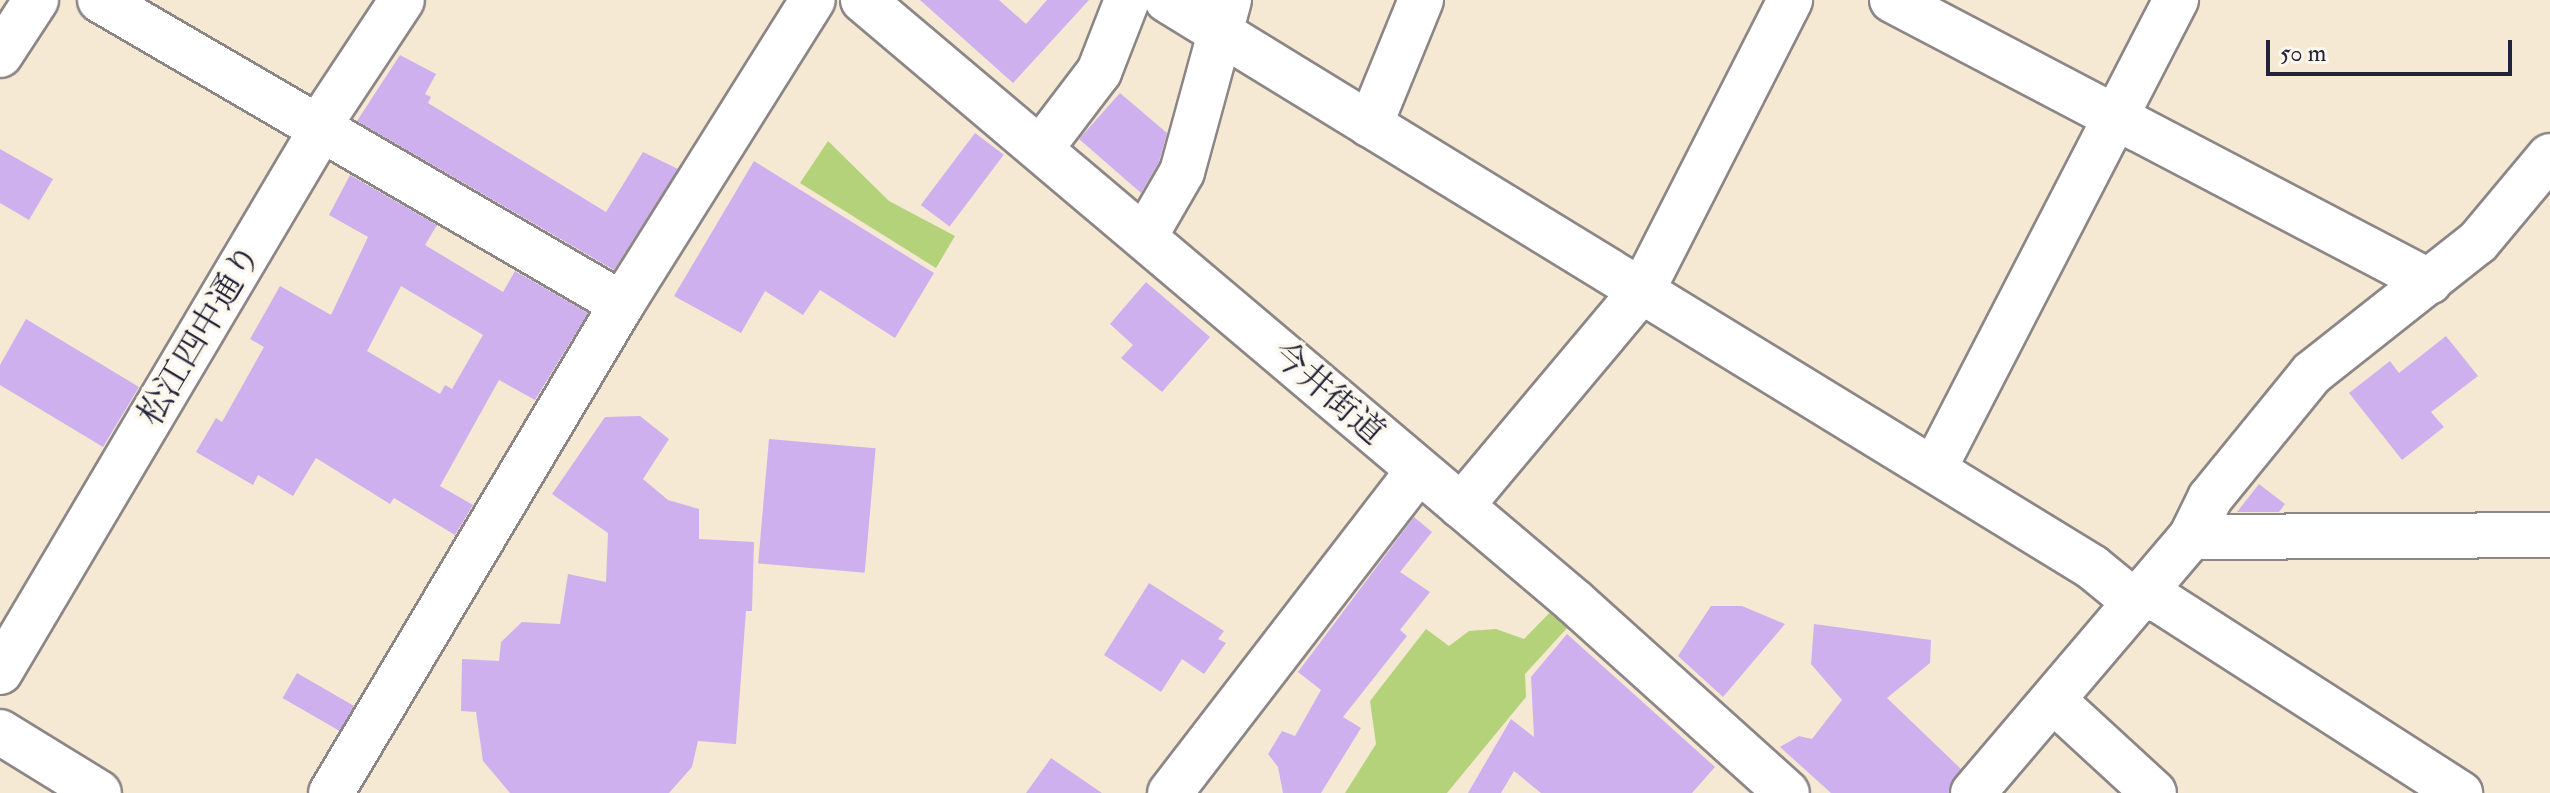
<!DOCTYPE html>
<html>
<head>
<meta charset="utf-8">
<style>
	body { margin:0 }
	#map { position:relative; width:2550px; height:793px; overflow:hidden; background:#f5e9d3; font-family:"IM FELL Double Pica","Noto Serif JP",serif }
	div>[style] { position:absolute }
	.green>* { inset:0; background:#b4d279 }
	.building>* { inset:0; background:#cfb0ef; transform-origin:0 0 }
	.roads { filter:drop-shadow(2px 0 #8c8687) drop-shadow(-2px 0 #8c8687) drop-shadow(0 2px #8c8687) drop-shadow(0 -2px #8c8687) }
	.minor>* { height:44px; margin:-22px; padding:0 22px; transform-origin:22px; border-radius:22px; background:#fff }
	span { translate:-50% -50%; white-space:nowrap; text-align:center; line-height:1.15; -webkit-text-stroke:7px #fbf7ec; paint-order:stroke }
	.street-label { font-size:34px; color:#22223b }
	.scale { position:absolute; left:2266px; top:40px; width:246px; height:36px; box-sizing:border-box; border:4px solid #22223b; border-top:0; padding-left:10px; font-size:24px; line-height:28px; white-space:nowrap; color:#22223b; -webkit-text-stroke:6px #fbf7ec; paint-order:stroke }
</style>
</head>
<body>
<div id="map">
	<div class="green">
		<div style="clip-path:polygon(828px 141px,889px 201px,955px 236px,936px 268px,800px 183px)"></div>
		<div style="clip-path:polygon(1562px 600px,1578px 616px,1525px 674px,1526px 697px,1447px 793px,1345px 793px,1376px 744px,1370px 701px,1426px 629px,1449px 646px,1469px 631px,1496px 629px,1524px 639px)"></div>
	</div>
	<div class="building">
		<div style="clip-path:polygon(920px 0,999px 0,1026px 24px,1047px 0,1089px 0,1013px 83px)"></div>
		<div style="clip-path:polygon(400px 55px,436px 74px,425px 94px,431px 97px,428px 103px,606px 212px,643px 152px,678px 169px,614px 270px,357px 121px)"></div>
		<div style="clip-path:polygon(1120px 93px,1167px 133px,1159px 162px,1141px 193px,1079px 139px)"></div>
		<div style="left:975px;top:133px;width:36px;height:90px;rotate:37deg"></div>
		<div style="clip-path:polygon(0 149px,53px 179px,29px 220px,0 203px)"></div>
		<div style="clip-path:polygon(754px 161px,934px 273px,895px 338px,820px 290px,803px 315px,765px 291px,741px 333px,674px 296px)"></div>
		<div style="clip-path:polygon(evenodd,350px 175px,437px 225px,425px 245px,503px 292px,515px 271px,588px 313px,535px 400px,499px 380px,440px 486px,473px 505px,455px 535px,394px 498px,390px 504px,316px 458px,293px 496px,258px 475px,253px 485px,196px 452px,216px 418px,222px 422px,264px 347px,250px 339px,280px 286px,331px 315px,368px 237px,329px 215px,350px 175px,401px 286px,483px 335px,452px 389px,445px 385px,440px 394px,367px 351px,401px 286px)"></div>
		<div style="clip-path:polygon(1146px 282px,1210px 337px,1162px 392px,1121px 358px,1133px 345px,1110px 324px)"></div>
		<div style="clip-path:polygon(26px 319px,139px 387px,103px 447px,0 385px,0 365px)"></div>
		<div style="clip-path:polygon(2446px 336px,2478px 376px,2431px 412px,2444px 427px,2402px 460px,2349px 393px,2390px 361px,2399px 373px)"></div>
		<div style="clip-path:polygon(640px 416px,669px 439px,643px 479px,668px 500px,699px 509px,699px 539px,754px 542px,752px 611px,746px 611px,736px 744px,698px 741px,692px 767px,669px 793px,510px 793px,483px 761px,476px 712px,461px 711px,462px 659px,499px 661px,501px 642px,522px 622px,560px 624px,568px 574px,606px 582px,608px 533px,552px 494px,605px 417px)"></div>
		<div style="left:769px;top:439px;width:107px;height:125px;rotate:5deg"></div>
		<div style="clip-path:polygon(2259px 484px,2285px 504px,2279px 512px,2237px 512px)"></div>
		<div style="clip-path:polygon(1414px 517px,1432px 532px,1400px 572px,1430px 592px,1400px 630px,1407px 636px,1343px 717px,1361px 728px,1321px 793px,1283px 793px,1278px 767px,1268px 754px,1282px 731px,1295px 736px,1321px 690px,1298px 672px)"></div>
		<div style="clip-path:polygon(1149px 583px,1224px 631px,1218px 639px,1226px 643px,1204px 674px,1182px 659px,1161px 692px,1104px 655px)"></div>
		<div style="clip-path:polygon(1711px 606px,1742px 606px,1785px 624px,1723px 697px,1678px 656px)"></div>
		<div style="clip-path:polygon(1814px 624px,1931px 640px,1930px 663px,1887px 698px,1961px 769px,1949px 793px,1831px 793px,1780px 747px,1799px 736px,1812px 739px,1842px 700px,1811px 664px)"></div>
		<div style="clip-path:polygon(1567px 634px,1715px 767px,1692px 793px,1541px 793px,1514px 771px,1501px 793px,1468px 793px,1511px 719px,1534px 737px,1531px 677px)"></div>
		<div style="left:297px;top:673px;width:66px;height:29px;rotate:30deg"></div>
		<div style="clip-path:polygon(1051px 758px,1064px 767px,1102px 793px,1026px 793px)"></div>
	</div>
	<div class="roads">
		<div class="minor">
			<div style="left:100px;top:0;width:604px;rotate:30.22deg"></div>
			<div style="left:863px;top:0;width:932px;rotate:40.21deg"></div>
			<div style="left:1575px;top:602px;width:285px;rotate:42deg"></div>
			<div style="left:1167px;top:0;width:1085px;rotate:31.51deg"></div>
			<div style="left:2092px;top:567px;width:43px;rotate:39.3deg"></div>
			<div style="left:2125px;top:594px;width:35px;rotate:10deg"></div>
			<div style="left:2159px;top:600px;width:358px;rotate:32.7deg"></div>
			<div style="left:1892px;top:0;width:607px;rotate:27.66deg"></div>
			<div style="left:0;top:55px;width:66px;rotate:-56.8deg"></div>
			<div style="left:1370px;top:125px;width:135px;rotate:-67.8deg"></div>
			<div style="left:1041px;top:148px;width:96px;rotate:-52.7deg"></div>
			<div style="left:1099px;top:72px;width:77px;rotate:-68.7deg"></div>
			<div style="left:1145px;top:236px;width:74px;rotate:-60deg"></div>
			<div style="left:1182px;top:172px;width:178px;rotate:-74.7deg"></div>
			<div style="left:1934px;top:469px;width:528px;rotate:-62.71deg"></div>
			<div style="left:1461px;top:506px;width:283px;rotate:-50deg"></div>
			<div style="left:1643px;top:289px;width:324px;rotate:-63deg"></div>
			<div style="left:2191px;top:537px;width:359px;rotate:-0.3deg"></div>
			<div style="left:0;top:672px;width:612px;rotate:-59.37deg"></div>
			<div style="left:312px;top:145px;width:19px;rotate:-72deg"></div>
			<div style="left:318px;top:127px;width:152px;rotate:-56.5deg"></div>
			<div style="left:2053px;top:700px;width:137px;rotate:42.6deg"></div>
			<div style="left:0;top:732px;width:116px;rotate:31.6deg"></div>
			<div style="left:331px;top:793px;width:569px;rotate:-59.24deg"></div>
			<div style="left:622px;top:304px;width:359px;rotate:-57.9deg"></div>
			<div style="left:1170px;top:793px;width:406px;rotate:-52.4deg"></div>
			<div style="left:1973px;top:793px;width:336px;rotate:-49.6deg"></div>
			<div style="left:2191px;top:537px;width:43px;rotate:-64deg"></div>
			<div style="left:2210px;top:498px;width:161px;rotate:-50.8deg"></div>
			<div style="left:2312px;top:373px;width:211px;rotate:-38.3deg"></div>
			<div style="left:2478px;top:242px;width:112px;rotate:-50.1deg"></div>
		</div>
	</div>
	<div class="street-label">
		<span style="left:200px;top:335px;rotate:-59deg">松江四中通り</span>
		<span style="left:1328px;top:393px;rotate:41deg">今井街道</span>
	</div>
	<div class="scale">50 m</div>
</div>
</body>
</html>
